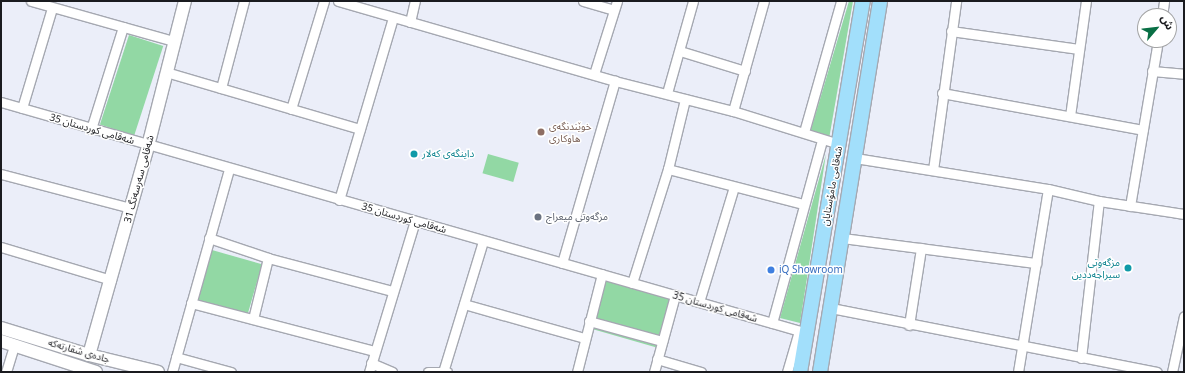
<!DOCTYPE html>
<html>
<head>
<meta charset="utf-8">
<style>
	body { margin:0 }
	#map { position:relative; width:1185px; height:373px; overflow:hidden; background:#ebeef9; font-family:Georgia,"Noto Sans Arabic",serif }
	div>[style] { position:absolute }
	.green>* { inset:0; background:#92d8a4; transform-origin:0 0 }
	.roads { filter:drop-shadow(1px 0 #a5a8b1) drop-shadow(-1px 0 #a5a8b1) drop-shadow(0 1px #a5a8b1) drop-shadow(0 -1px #a5a8b1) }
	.street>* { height:9px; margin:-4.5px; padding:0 4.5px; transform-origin:4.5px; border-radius:4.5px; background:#fff }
	.secondary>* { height:12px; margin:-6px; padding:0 6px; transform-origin:6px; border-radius:6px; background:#fff }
	.primary>* { height:14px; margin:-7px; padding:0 7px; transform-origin:7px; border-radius:7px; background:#a2dffb }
	.dots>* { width:11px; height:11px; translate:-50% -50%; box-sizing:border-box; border:2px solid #fff; border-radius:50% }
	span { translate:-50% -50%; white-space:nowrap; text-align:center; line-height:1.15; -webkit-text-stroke:3px #fff; paint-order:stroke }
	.education-label { font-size:10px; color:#785e54 }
	.left { translate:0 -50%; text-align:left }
	.street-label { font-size:10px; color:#1a1b1f }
	.culture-label { font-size:10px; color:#0d838f }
	.right { translate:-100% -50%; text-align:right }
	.worship-label { font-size:10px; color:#5b616d }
	.shop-label { font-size:10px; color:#366cbe }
	.frame { position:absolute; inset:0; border:2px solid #1a1b1f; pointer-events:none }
	.north { position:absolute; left:1137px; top:8px; width:40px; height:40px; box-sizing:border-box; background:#fff; border:1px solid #a3a4a5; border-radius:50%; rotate:62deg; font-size:11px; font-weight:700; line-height:16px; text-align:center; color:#1a1b1f }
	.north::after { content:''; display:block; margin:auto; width:14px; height:18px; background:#096f45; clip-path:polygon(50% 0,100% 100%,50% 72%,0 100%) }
</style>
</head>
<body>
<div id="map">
	<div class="green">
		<div style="clip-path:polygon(849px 1px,853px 1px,829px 139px,810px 133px)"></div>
		<div style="left:129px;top:35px;width:36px;height:94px;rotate:18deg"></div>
		<div style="left:488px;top:154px;width:32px;height:20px;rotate:16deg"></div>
		<div style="clip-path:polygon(826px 154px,807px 278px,800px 323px,780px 318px)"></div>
		<div style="left:212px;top:250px;width:52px;height:52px;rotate:16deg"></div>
		<div style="left:606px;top:281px;width:66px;height:50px;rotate:16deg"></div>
	</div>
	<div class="roads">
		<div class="street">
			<div style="left:31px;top:1px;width:148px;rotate:15.7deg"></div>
			<div style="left:338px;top:1px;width:288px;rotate:16.1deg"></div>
			<div style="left:615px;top:81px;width:122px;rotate:14.3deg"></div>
			<div style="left:733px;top:111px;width:111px;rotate:17.3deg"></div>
			<div style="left:583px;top:1px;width:32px;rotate:16deg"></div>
			<div style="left:1162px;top:16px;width:15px;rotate:-82deg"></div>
			<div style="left:410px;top:22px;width:22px;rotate:-77deg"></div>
			<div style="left:951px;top:31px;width:129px;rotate:8deg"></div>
			<div style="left:680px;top:51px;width:68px;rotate:17.1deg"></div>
			<div style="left:1152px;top:71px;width:32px;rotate:5deg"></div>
			<div style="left:166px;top:72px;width:202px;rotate:16.4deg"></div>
			<div style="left:594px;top:74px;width:77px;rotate:-72.5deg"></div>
			<div style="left:221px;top:88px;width:90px;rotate:-75.2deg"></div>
			<div style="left:667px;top:93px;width:96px;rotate:-74.2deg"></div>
			<div style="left:942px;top:93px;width:204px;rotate:10.4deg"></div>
			<div style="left:1px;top:102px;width:838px;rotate:15.99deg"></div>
			<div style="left:22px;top:108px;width:104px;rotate:-73.3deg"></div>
			<div style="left:291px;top:109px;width:113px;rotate:-73deg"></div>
			<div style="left:733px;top:111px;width:114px;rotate:-74.3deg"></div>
			<div style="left:1070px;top:116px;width:116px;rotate:-82.1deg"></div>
			<div style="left:91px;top:129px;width:107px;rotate:-72.6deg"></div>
			<div style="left:804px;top:132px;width:136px;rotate:-74.2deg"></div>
			<div style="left:855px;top:158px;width:195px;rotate:9.1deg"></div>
			<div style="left:1048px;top:189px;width:52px;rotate:13.2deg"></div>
			<div style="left:1099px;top:201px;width:86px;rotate:8.7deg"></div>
			<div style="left:668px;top:169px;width:139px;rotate:14.5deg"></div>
			<div style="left:933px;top:170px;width:171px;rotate:-82.2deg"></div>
			<div style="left:1px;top:174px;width:134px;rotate:14.7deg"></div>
			<div style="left:339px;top:200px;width:190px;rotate:-73.5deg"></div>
			<div style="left:1130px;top:206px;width:168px;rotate:-80.4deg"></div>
			<div style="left:209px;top:238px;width:62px;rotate:18.7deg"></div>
			<div style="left:268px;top:258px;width:128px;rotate:14.9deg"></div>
			<div style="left:843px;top:238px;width:195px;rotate:7.4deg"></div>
			<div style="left:1px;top:247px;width:115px;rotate:16.7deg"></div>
			<div style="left:562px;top:263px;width:190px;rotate:-73.8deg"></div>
			<div style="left:632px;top:283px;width:120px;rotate:-72.5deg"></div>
			<div style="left:668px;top:169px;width:72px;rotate:-76.3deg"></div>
			<div style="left:699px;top:302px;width:120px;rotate:-73.1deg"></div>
			<div style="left:191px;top:303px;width:189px;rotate:14.7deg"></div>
			<div style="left:464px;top:304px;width:125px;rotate:15.8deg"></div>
			<div style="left:831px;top:308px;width:332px;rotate:11.1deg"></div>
			<div style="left:253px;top:319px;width:63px;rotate:-76.2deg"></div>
			<div style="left:589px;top:321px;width:76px;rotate:15.3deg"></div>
			<div style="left:772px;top:323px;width:190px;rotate:-74.7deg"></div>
			<div style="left:909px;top:325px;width:78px;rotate:-81.1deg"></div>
			<div style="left:176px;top:357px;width:57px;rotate:15.3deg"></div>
			<div style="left:1081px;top:358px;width:158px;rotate:-83.5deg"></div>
			<div style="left:657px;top:359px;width:46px;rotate:16.5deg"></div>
			<div style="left:371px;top:363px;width:23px;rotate:23deg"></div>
			<div style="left:6px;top:372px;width:28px;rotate:-73deg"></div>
			<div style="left:172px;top:372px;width:211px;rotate:-74.3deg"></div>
			<div style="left:369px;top:372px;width:158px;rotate:-73.1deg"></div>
			<div style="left:428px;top:372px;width:19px"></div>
			<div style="left:443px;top:372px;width:137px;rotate:-73deg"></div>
			<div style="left:577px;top:372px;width:101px;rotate:-75.7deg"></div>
			<div style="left:654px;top:372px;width:80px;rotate:-74.7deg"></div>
			<div style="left:787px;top:372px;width:43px;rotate:-73.7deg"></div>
			<div style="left:1018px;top:372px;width:185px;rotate:-80.7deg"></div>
			<div style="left:1172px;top:372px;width:57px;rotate:-77.9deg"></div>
		</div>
		<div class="secondary">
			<div style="left:1px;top:328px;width:92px;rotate:17.1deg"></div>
			<div style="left:89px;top:355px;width:71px;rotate:13.8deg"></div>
			<div style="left:1px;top:341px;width:100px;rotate:18.1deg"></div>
			<div style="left:89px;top:355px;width:217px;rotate:-74.2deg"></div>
			<div style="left:148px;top:146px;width:150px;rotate:-75.7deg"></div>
		</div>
		<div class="primary">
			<div style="left:800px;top:372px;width:376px;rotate:-80.4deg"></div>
			<div style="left:820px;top:372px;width:376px;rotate:-80.8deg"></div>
		</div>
	</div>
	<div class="dots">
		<div style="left:541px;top:132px;background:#8d6e63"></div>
		<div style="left:414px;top:154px;background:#0f9aa8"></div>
		<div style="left:538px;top:217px;background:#6b7280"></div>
		<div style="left:1128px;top:268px;background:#0f9aa8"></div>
		<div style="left:771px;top:270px;background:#3f7fe0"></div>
	</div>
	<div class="education-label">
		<span class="left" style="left:549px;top:132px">خوێندنگەی<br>هاوکاری</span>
	</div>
	<div class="street-label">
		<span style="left:92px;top:129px;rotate:16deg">شەقامی کوردستان 35</span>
		<span style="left:139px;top:179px;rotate:-75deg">شەقامی سەرسەنگ 31</span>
		<span style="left:832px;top:186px;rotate:-80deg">شەقامی مامۆستایان</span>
		<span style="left:404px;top:218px;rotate:16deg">شەقامی کوردستان 35</span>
		<span style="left:715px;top:307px;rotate:16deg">شەقامی کوردستان 35</span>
		<span style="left:79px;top:351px;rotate:16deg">جادەی شقارتەکە</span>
	</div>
	<div class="culture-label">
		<span class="left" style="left:422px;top:154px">داینگەی کەلار</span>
		<span class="right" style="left:1120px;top:268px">مزگەوتی<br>سیراجەددین</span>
	</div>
	<div class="worship-label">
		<span class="left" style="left:546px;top:217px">مزگەوتی میعراج</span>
	</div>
	<div class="shop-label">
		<span class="left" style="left:779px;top:270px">iQ Showroom</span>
	</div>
	<div class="frame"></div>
	<div class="north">ش</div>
</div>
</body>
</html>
